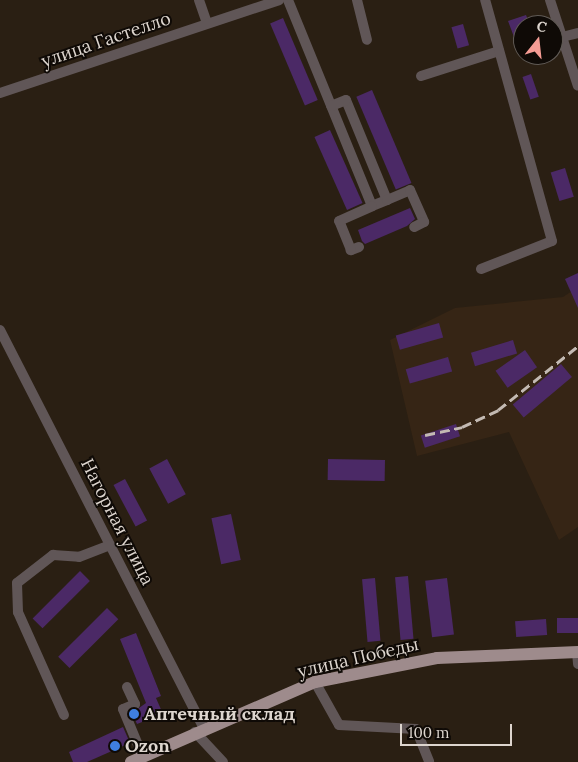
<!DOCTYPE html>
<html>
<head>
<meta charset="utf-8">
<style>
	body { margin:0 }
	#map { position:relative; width:578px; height:762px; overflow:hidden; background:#2a1f13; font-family:Lora,serif }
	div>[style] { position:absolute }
	.built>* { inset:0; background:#362515 }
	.building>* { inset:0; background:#4b2966; transform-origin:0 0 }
	.minor>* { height:10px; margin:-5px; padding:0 5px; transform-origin:5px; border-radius:5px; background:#605657 }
	.major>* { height:12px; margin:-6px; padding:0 6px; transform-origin:6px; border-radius:6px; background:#9e8b8c }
	.rail>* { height:2.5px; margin-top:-1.25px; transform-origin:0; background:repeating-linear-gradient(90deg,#c3bab3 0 10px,transparent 0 15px) }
	.dots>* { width:14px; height:14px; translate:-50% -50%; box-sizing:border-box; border:2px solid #0f0a06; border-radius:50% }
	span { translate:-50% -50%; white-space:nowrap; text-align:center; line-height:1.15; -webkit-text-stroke:4px #0f0a06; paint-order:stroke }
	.street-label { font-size:18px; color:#ddd5ce }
	.poi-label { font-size:18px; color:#ddd5ce; font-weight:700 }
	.left { translate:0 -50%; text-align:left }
	.north { position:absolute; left:513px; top:15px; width:50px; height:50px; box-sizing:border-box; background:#0f0a06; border:1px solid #615b56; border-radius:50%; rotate:16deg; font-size:14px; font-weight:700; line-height:20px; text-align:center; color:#ddd5ce }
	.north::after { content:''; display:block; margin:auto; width:18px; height:22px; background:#f59c94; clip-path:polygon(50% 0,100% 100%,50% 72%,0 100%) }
	.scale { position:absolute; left:400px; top:724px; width:112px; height:22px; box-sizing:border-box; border:2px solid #ddd5ce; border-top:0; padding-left:6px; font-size:15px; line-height:18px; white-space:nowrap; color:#ddd5ce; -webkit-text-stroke:4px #0f0a06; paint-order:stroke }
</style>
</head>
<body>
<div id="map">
	<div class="built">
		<div style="clip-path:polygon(578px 287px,578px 527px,559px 540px,509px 432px,417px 456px,390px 340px,455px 308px,563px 297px)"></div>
	</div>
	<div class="building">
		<div style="clip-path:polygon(526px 15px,530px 25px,523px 25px,523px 34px,514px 37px,508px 21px)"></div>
		<div style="left:283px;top:18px;width:89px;height:14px;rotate:67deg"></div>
		<div style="left:463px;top:24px;width:22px;height:12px;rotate:74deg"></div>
		<div style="left:531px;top:74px;width:24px;height:9px;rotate:71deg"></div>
		<div style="left:372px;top:90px;width:101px;height:17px;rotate:67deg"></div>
		<div style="left:330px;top:130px;width:80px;height:17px;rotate:66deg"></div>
		<div style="left:565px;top:168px;width:30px;height:15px;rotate:73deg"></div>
		<div style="clip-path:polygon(410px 208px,415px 219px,407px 226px,365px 244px,362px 241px,358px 230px)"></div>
		<div style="clip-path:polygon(578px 273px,578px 308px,565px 279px)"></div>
		<div style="left:439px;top:323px;width:15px;height:45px;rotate:74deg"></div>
		<div style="left:513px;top:340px;width:14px;height:44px;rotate:73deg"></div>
		<div style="left:525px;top:350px;width:21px;height:36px;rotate:55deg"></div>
		<div style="left:448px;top:357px;width:15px;height:44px;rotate:74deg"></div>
		<div style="left:561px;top:364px;width:17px;height:63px;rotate:50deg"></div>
		<div style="left:456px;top:424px;width:13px;height:37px;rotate:72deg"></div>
		<div style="left:167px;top:459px;width:40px;height:20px;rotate:62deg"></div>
		<div style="left:328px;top:459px;width:57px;height:21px;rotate:1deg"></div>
		<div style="left:125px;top:479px;width:47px;height:13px;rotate:62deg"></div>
		<div style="left:231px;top:514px;width:47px;height:20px;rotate:78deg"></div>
		<div style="left:80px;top:571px;width:14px;height:67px;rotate:45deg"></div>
		<div style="left:408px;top:576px;width:63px;height:13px;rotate:85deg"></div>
		<div style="left:375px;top:578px;width:63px;height:13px;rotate:85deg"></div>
		<div style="left:447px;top:578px;width:57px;height:22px;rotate:83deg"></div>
		<div style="left:107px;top:608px;width:16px;height:69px;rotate:45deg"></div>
		<div style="left:578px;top:618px;width:15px;height:21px;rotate:90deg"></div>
		<div style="left:546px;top:619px;width:16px;height:31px;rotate:86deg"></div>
		<div style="clip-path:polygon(136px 633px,161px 696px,156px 698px,163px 714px,137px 724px,132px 713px,146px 703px,120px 639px)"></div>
		<div style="clip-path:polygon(123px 727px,130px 743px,87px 762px,73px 762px,69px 752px)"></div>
	</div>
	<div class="minor">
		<div style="left:199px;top:0;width:24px;rotate:71deg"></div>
		<div style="left:288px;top:0;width:222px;rotate:67.8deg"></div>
		<div style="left:372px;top:206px;width:16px;rotate:-22deg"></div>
		<div style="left:387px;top:200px;width:108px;rotate:-112.3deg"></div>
		<div style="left:346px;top:100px;width:16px;rotate:158deg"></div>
		<div style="left:357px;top:0;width:41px;rotate:76deg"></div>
		<div style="left:550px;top:0;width:90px;rotate:72deg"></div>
		<div style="left:562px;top:37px;width:16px;rotate:-14deg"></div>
		<div style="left:421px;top:76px;width:82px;rotate:-17.8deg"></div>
		<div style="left:0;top:93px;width:294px;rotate:-18.4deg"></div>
		<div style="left:387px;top:200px;width:25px;rotate:-23deg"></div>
		<div style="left:410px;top:190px;width:35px;rotate:66deg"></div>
		<div style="left:424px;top:222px;width:11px;rotate:153deg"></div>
		<div style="left:359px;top:247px;width:9px;rotate:159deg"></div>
		<div style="left:351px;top:250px;width:31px;rotate:-112deg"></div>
		<div style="left:339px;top:221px;width:36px;rotate:-24deg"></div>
		<div style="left:481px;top:269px;width:76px;rotate:-21.5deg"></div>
		<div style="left:552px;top:241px;width:250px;rotate:-105.5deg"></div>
		<div style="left:0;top:330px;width:448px;rotate:62.9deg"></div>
		<div style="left:577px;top:652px;width:12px;rotate:85deg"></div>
		<div style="left:315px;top:682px;width:49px;rotate:60.8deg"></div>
		<div style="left:339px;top:725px;width:77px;rotate:3deg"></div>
		<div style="left:416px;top:729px;width:35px;rotate:68deg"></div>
		<div style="left:127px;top:687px;width:19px;rotate:65deg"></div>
		<div style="left:135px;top:704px;width:13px;rotate:157deg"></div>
		<div style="left:123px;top:709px;width:52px;rotate:67.4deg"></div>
		<div style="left:64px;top:715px;width:113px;rotate:-114.1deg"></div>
		<div style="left:18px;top:612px;width:29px;rotate:-92deg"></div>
		<div style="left:17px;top:583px;width:46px;rotate:-37.9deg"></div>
		<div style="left:53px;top:555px;width:26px;rotate:4deg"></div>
		<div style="left:79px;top:557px;width:33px;rotate:-21deg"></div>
		<div style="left:195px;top:732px;width:41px;rotate:47deg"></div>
	</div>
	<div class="major">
		<div style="left:131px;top:762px;width:201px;rotate:-23.5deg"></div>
		<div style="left:315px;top:682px;width:124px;rotate:-11.1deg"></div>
		<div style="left:437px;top:658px;width:141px;rotate:-2.4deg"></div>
	</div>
	<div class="rail">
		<div style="left:425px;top:435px;width:38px;rotate:-12deg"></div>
		<div style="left:462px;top:427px;width:40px;rotate:-25deg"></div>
		<div style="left:498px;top:410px;width:102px;rotate:-38.7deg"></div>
	</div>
	<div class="dots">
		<div style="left:134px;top:714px;background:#3f7fe0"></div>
		<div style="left:115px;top:746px;background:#3f7fe0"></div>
	</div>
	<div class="street-label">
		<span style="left:106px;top:40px;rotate:-19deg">улица Гастелло</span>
		<span style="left:117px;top:522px;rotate:63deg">Нагорная улица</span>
		<span style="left:358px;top:658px;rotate:-13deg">улица Победы</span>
	</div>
	<div class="poi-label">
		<span class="left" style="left:144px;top:714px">Аптечный склад</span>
		<span class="left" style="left:125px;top:746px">Ozon</span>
	</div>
	<div class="north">С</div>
	<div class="scale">100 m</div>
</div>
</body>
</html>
